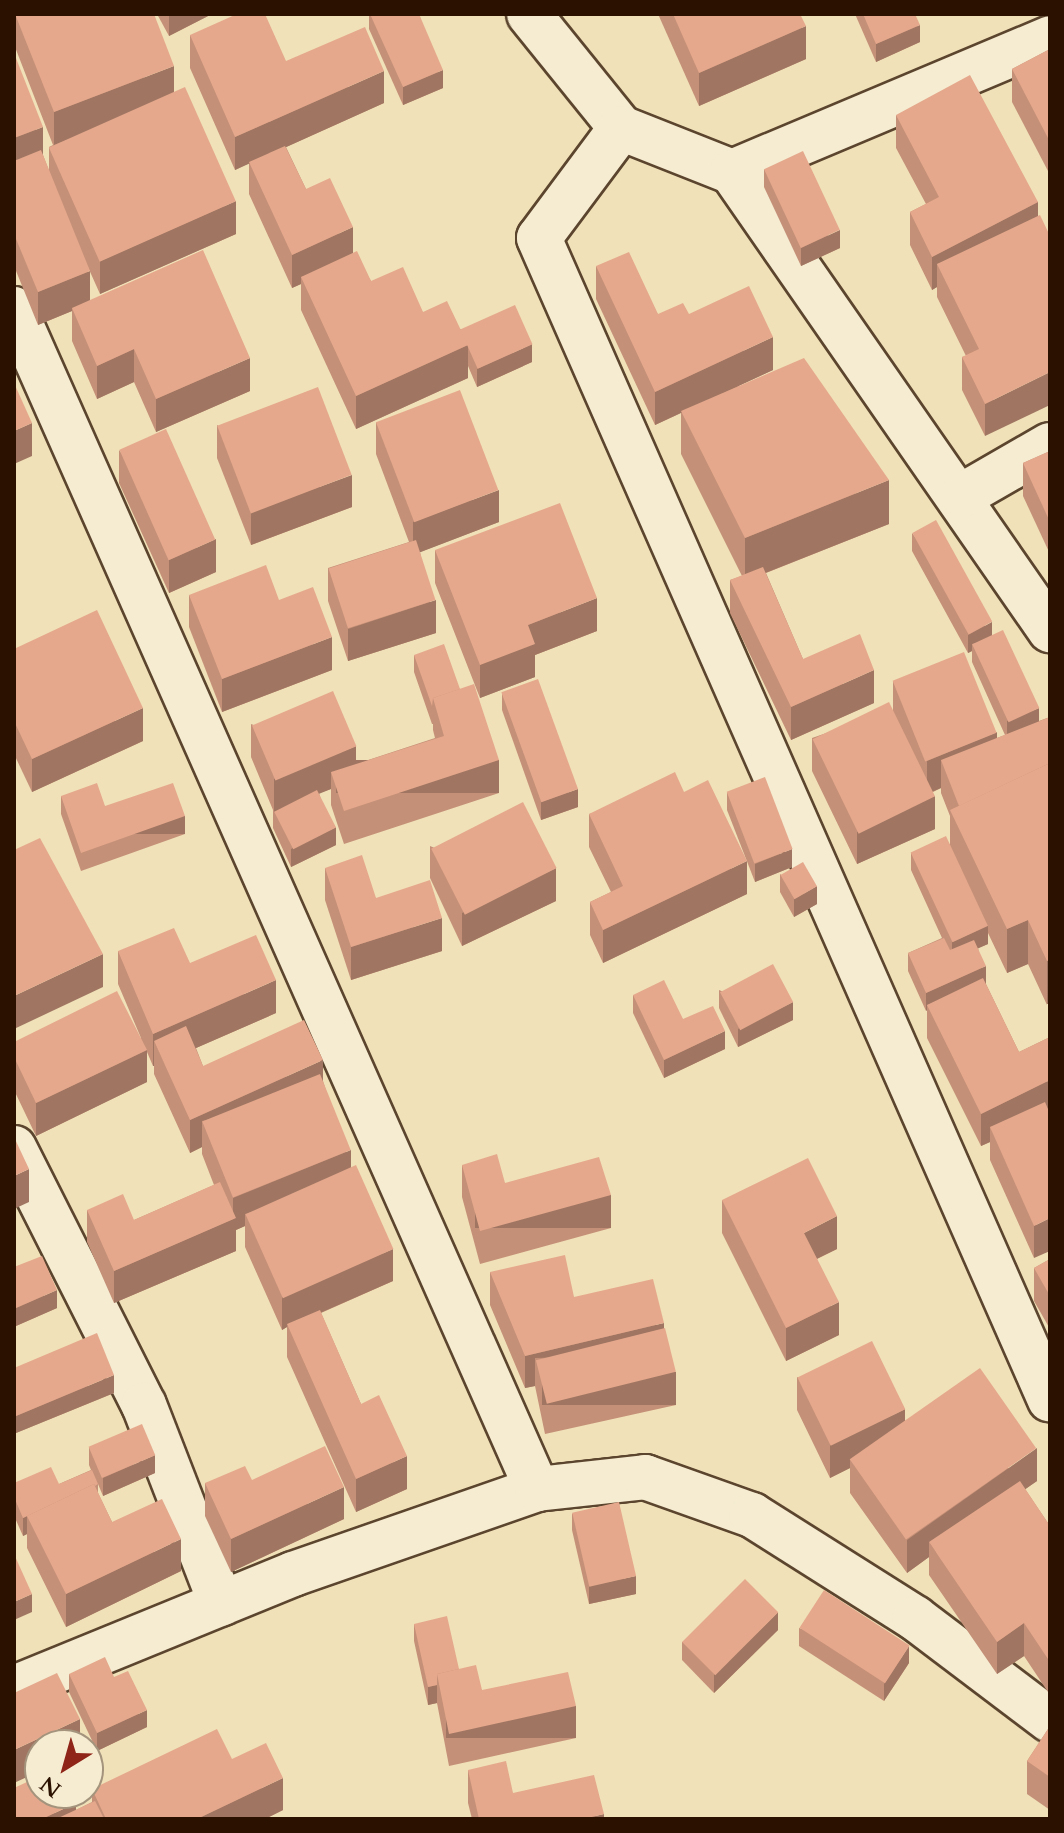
<!DOCTYPE html>
<html>
<head>
<meta charset="utf-8">
<style>
	body { margin:0 }
	#map { position:relative; width:1064px; height:1833px; overflow:hidden; background:#f0e1b8; font-family:Cardo,serif }
	div>[style] { position:absolute }
	.roads { filter:drop-shadow(2px 0 #5c452e) drop-shadow(-2px 0 #5c452e) drop-shadow(0 2px #5c452e) drop-shadow(0 -2px #5c452e) }
	.minor>* { height:44px; margin:-22px; padding:0 22px; transform-origin:22px; border-radius:22px; background:#f5ecd1 }
	.wall>* { inset:0; background:#c59078 }
	.shaded-wall>* { inset:0; background:#a07662; transform-origin:0 0 }
	.building>* { inset:0; background:#e5a88c; transform-origin:0 0 }
	span { translate:-50% -50%; white-space:nowrap; text-align:center; line-height:1.15; -webkit-text-stroke:6px #f5ecd1; paint-order:stroke }
	.frame { position:absolute; inset:0; border:16px solid #2a1100; pointer-events:none }
	.north { position:absolute; left:24px; top:1729px; width:80px; height:80px; box-sizing:border-box; background:#f5ecd1; border:2px solid #a4947d; border-radius:50%; rotate:217deg; font-size:22px; font-weight:700; line-height:32px; text-align:center; color:#2a1100 }
	.north::after { content:''; display:block; margin:auto; width:28px; height:36px; background:#8f2418; clip-path:polygon(50% 0,100% 100%,50% 72%,0 100%) }
</style>
</head>
<body>
<div id="map">
	<div class="roads">
		<div class="minor">
			<div style="left:529px;top:14px;width:146px;rotate:51.1deg"></div>
			<div style="left:621px;top:128px;width:119px;rotate:21.6deg"></div>
			<div style="left:732px;top:172px;width:558px;rotate:55.23deg"></div>
			<div style="left:621px;top:128px;width:137px;rotate:126.7deg"></div>
			<div style="left:539px;top:238px;width:1269px;rotate:66.26deg"></div>
			<div style="left:732px;top:172px;width:345px;rotate:-22.8deg"></div>
			<div style="left:14px;top:309px;width:1291px;rotate:66.1deg"></div>
			<div style="left:963px;top:495px;width:100px;rotate:-29.9deg"></div>
			<div style="left:14px;top:1148px;width:288px;rotate:63.2deg"></div>
			<div style="left:144px;top:1405px;width:213px;rotate:68.8deg"></div>
			<div style="left:14px;top:1688px;width:301px;rotate:-22.2deg"></div>
			<div style="left:293px;top:1574px;width:258px;rotate:-19.2deg"></div>
			<div style="left:537px;top:1489px;width:109px;rotate:-6.3deg"></div>
			<div style="left:645px;top:1477px;width:114px;rotate:19.6deg"></div>
			<div style="left:752px;top:1515px;width:193px;rotate:32.3deg"></div>
			<div style="left:915px;top:1618px;width:169px;rotate:37.1deg"></div>
		</div>
	</div>
	<div class="wall">
		<div style="clip-path:polygon(14px 14px,174px 92px,236px 234px,100px 294px,87px 265px,90px 301px,250px 391px,156px 432px,134px 382px,97px 399px,72px 341px,72px 311px,38px 325px,14px 266px,14px 53px,43px 155px,49px 171px,49px 147px,53px 145px,15px 47px)"></div>
		<div style="clip-path:polygon(157px 14px,212px 14px,169px 36px)"></div>
		<div style="clip-path:polygon(369px 14px,419px 14px,443px 88px,403px 105px,369px 29px)"></div>
		<div style="clip-path:polygon(658px 14px,800px 14px,806px 59px,699px 106px)"></div>
		<div style="clip-path:polygon(855px 14px,915px 14px,920px 42px,876px 62px)"></div>
		<div style="clip-path:polygon(190px 35px,286px 61px,384px 103px,286px 147px,306px 189px,353px 253px,371px 281px,423px 312px,532px 362px,477px 387px,468px 366px,468px 378px,356px 429px,301px 310px,301px 284px,292px 288px,249px 194px,249px 163px,235px 170px,190px 68px)"></div>
		<div style="clip-path:polygon(1050px 49px,1050px 170px,1048px 171px,1012px 102px,1012px 69px)"></div>
		<div style="clip-path:polygon(896px 115px,1038px 202px,985px 436px,962px 390px,962px 357px,966px 356px,937px 297px,937px 287px,932px 290px,910px 245px,910px 212px,926px 204px,896px 148px)"></div>
		<div style="clip-path:polygon(764px 169px,840px 248px,801px 266px,764px 187px)"></div>
		<div style="clip-path:polygon(596px 266px,658px 314px,689px 314px,773px 370px,738px 386px,889px 524px,766px 573px,803px 659px,874px 703px,791px 740px,730px 613px,730px 580px,742px 576px,681px 454px,681px 413px,655px 425px,596px 299px)"></div>
		<div style="clip-path:polygon(376px 422px,499px 522px,420px 552px,436px 633px,348px 661px,328px 601px,328px 568px,409px 542px,376px 454px)"></div>
		<div style="clip-path:polygon(217px 425px,352px 507px,251px 545px,217px 458px)"></div>
		<div style="clip-path:polygon(119px 450px,216px 572px,169px 593px,119px 483px)"></div>
		<div style="clip-path:polygon(1050px 451px,1050px 554px,1023px 496px,1023px 463px)"></div>
		<div style="clip-path:polygon(912px 533px,992px 635px,1039px 721px,1050px 717px,1047px 1005px,1028px 964px,1007px 973px,988px 933px,988px 944px,978px 948px,986px 984px,1019px 1052px,1050px 1037px,1034px 1258px,990px 1160px,990px 1142px,981px 1146px,927px 1038px,927px 1010px,926px 1011px,908px 971px,908px 953px,942px 938px,911px 870px,911px 853px,950px 844px,950px 816px,941px 793px,941px 788px,933px 792px,935px 829px,857px 864px,812px 771px,812px 738px,893px 710px,893px 681px,997px 738px,1005px 735px,972px 662px,972px 651px,968px 653px,912px 551px)"></div>
		<div style="clip-path:polygon(435px 550px,597px 631px,535px 655px,535px 677px,480px 698px,435px 583px)"></div>
		<div style="clip-path:polygon(189px 595px,279px 600px,332px 670px,222px 712px,189px 627px)"></div>
		<div style="clip-path:polygon(14px 649px,143px 741px,32px 792px,14px 754px)"></div>
		<div style="clip-path:polygon(414px 655px,460px 689px,499px 793px,344px 844px,331px 805px,331px 789px,319px 793px,336px 845px,291px 867px,273px 828px,273px 810px,251px 757px,251px 724px,356px 764px,435px 738px,433px 730px,433px 724px,432px 724px,414px 672px)"></div>
		<div style="clip-path:polygon(502px 693px,578px 807px,541px 820px,502px 710px)"></div>
		<div style="clip-path:polygon(684px 792px,747px 894px,603px 963px,590px 935px,590px 902px,611px 892px,589px 847px,589px 814px)"></div>
		<div style="clip-path:polygon(727px 792px,792px 867px,755px 882px,727px 810px)"></div>
		<div style="clip-path:polygon(61px 796px,105px 806px,185px 834px,81px 871px,61px 814px)"></div>
		<div style="clip-path:polygon(430px 846px,556px 901px,462px 946px,430px 878px)"></div>
		<div style="clip-path:polygon(325px 868px,376px 898px,442px 951px,351px 980px,325px 900px)"></div>
		<div style="clip-path:polygon(780px 874px,817px 904px,794px 917px,780px 892px)"></div>
		<div style="clip-path:polygon(118px 951px,190px 963px,276px 1013px,196px 1048px,203px 1066px,323px 1081px,351px 1167px,393px 1281px,321px 1313px,361px 1404px,407px 1489px,356px 1512px,287px 1357px,287px 1327px,282px 1330px,245px 1247px,245px 1226px,236px 1230px,236px 1251px,114px 1303px,87px 1242px,87px 1210px,134px 1220px,214px 1185px,202px 1154px,202px 1147px,190px 1153px,154px 1074px,154px 1066px,153px 1066px,147px 1052px,147px 1082px,36px 1136px,14px 1090px,14px 1042px,141px 1038px,118px 984px)"></div>
		<div style="clip-path:polygon(719px 990px,793px 1020px,738px 1047px,719px 1008px)"></div>
		<div style="clip-path:polygon(633px 995px,683px 1019px,725px 1049px,664px 1078px,633px 1013px)"></div>
		<div style="clip-path:polygon(462px 1165px,505px 1183px,611px 1228px,480px 1264px,462px 1197px)"></div>
		<div style="clip-path:polygon(722px 1200px,837px 1249px,817px 1259px,839px 1335px,786px 1361px,722px 1233px)"></div>
		<div style="clip-path:polygon(1050px 1259px,1050px 1329px,1034px 1301px,1034px 1268px)"></div>
		<div style="clip-path:polygon(14px 1267px,57px 1308px,16px 1326px,14px 1322px)"></div>
		<div style="clip-path:polygon(490px 1272px,574px 1297px,664px 1328px,676px 1405px,545px 1434px,535px 1386px,525px 1388px,490px 1305px)"></div>
		<div style="clip-path:polygon(14px 1368px,114px 1393px,16px 1433px,14px 1428px)"></div>
		<div style="clip-path:polygon(797px 1377px,905px 1422px,1037px 1481px,1025px 1489px,1050px 1526px,1050px 1695px,1024px 1656px,997px 1674px,929px 1575px,929px 1557px,907px 1573px,850px 1493px,850px 1468px,830px 1478px,797px 1410px)"></div>
		<div style="clip-path:polygon(89px 1447px,155px 1473px,103px 1496px,98px 1484px,98px 1493px,112px 1522px,181px 1571px,66px 1627px,27px 1548px,27px 1534px,23px 1536px,15px 1518px,15px 1537px,14px 1537px,14px 1483px,59px 1484px,91px 1470px,89px 1465px)"></div>
		<div style="clip-path:polygon(252px 1480px,344px 1519px,231px 1572px,205px 1516px,205px 1483px)"></div>
		<div style="clip-path:polygon(572px 1513px,636px 1594px,589px 1604px,572px 1530px)"></div>
		<div style="clip-path:polygon(414px 1624px,459px 1669px,482px 1690px,576px 1738px,449px 1766px,437px 1703px,428px 1705px,414px 1641px)"></div>
		<div style="clip-path:polygon(799px 1628px,909px 1663px,884px 1701px,799px 1646px)"></div>
		<div style="clip-path:polygon(778px 1630px,714px 1693px,682px 1660px,682px 1642px)"></div>
		<div style="clip-path:polygon(69px 1674px,114px 1677px,147px 1727px,97px 1751px,69px 1692px)"></div>
		<div style="clip-path:polygon(1050px 1726px,1050px 1810px,1027px 1794px,1027px 1761px)"></div>
		<div style="clip-path:polygon(232px 1759px,283px 1810px,265px 1819px,14px 1819px,76px 1810px,92px 1802px,92px 1789px)"></div>
		<div style="clip-path:polygon(468px 1770px,513px 1793px,604px 1819px,472px 1819px,468px 1803px)"></div>
	</div>
	<div class="shaded-wall">
		<div style="clip-path:polygon(169px 14px,212px 14px,169px 36px)"></div>
		<div style="clip-path:polygon(920px 25px,920px 42px,876px 62px,876px 44px)"></div>
		<div style="clip-path:polygon(806px 26px,806px 59px,699px 106px,699px 73px)"></div>
		<div style="clip-path:polygon(174px 66px,174px 99px,54px 145px,54px 112px)"></div>
		<div style="clip-path:polygon(443px 70px,443px 88px,403px 105px,403px 87px)"></div>
		<div style="clip-path:polygon(384px 71px,384px 103px,235px 170px,235px 137px)"></div>
		<div style="clip-path:polygon(43px 127px,43px 159px,14px 170px,14px 138px)"></div>
		<div style="left:1050px;top:137px;width:33px;height:2px;rotate:90deg"></div>
		<div style="clip-path:polygon(236px 201px,236px 234px,100px 294px,100px 261px)"></div>
		<div style="clip-path:polygon(1038px 202px,1038px 235px,937px 264px,937px 287px,932px 290px,932px 257px)"></div>
		<div style="clip-path:polygon(353px 227px,353px 260px,301px 277px,301px 284px,292px 288px,292px 255px)"></div>
		<div style="clip-path:polygon(840px 230px,840px 248px,801px 266px,801px 248px)"></div>
		<div style="clip-path:polygon(90px 271px,90px 304px,72px 308px,72px 311px,38px 325px,38px 292px)"></div>
		<div style="clip-path:polygon(773px 337px,773px 370px,655px 425px,655px 392px)"></div>
		<div style="clip-path:polygon(532px 344px,532px 362px,477px 387px,477px 369px)"></div>
		<div style="clip-path:polygon(468px 345px,468px 378px,356px 429px,356px 396px)"></div>
		<div style="clip-path:polygon(134px 349px,134px 382px,97px 399px,97px 366px)"></div>
		<div style="clip-path:polygon(250px 358px,250px 391px,156px 432px,156px 399px)"></div>
		<div style="clip-path:polygon(1050px 372px,1050px 405px,985px 436px,985px 404px)"></div>
		<div style="clip-path:polygon(32px 423px,32px 456px,14px 464px,14px 431px)"></div>
		<div style="clip-path:polygon(352px 475px,352px 507px,251px 545px,251px 512px)"></div>
		<div style="clip-path:polygon(889px 480px,889px 524px,745px 581px,745px 538px)"></div>
		<div style="clip-path:polygon(499px 490px,499px 522px,413px 555px,413px 522px)"></div>
		<div style="clip-path:polygon(216px 539px,216px 572px,169px 593px,169px 560px)"></div>
		<div style="clip-path:polygon(597px 598px,597px 631px,535px 655px,535px 677px,480px 698px,480px 665px,528px 625px)"></div>
		<div style="clip-path:polygon(436px 600px,436px 633px,348px 661px,348px 629px)"></div>
		<div style="clip-path:polygon(992px 622px,992px 640px,972px 644px,972px 651px,968px 653px,968px 635px)"></div>
		<div style="clip-path:polygon(332px 637px,332px 670px,222px 712px,222px 679px)"></div>
		<div style="clip-path:polygon(874px 670px,874px 703px,791px 740px,791px 707px)"></div>
		<div style="clip-path:polygon(143px 708px,143px 741px,32px 792px,32px 759px)"></div>
		<div style="clip-path:polygon(1039px 708px,1039px 725px,1007px 739px,1007px 721px)"></div>
		<div style="clip-path:polygon(997px 732px,997px 765px,941px 760px,941px 788px,927px 794px,927px 761px)"></div>
		<div style="clip-path:polygon(356px 746px,356px 778px,331px 772px,331px 789px,274px 812px,274px 779px)"></div>
		<div style="left:499px;top:760px;width:33px;height:163px;rotate:90deg"></div>
		<div style="clip-path:polygon(578px 789px,578px 807px,541px 820px,541px 802px)"></div>
		<div style="clip-path:polygon(935px 796px,935px 829px,857px 864px,857px 832px)"></div>
		<div style="left:185px;top:816px;width:18px;height:110px;rotate:90deg"></div>
		<div style="clip-path:polygon(336px 827px,336px 845px,291px 867px,291px 849px)"></div>
		<div style="clip-path:polygon(792px 849px,792px 867px,755px 882px,755px 864px)"></div>
		<div style="clip-path:polygon(747px 861px,747px 894px,603px 963px,603px 930px)"></div>
		<div style="clip-path:polygon(556px 868px,556px 901px,462px 946px,462px 913px)"></div>
		<div style="clip-path:polygon(817px 886px,817px 904px,794px 917px,794px 899px)"></div>
		<div style="clip-path:polygon(442px 918px,442px 951px,351px 980px,351px 947px)"></div>
		<div style="clip-path:polygon(1028px 920px,1028px 964px,1007px 973px,1007px 929px)"></div>
		<div style="clip-path:polygon(988px 926px,988px 944px,952px 960px,952px 942px)"></div>
		<div style="clip-path:polygon(103px 954px,103px 987px,14px 1029px,14px 996px)"></div>
		<div style="left:1050px;top:960px;width:44px;height:3px;rotate:90deg"></div>
		<div style="clip-path:polygon(986px 966px,986px 984px,927px 1005px,927px 1010px,926px 1011px,926px 993px)"></div>
		<div style="clip-path:polygon(276px 980px,276px 1013px,164px 1062px,154px 1041px,154px 1066px,153px 1066px,153px 1034px)"></div>
		<div style="clip-path:polygon(793px 1002px,793px 1020px,738px 1047px,738px 1029px)"></div>
		<div style="clip-path:polygon(725px 1031px,725px 1049px,664px 1078px,664px 1060px)"></div>
		<div style="clip-path:polygon(147px 1050px,147px 1082px,36px 1136px,36px 1103px)"></div>
		<div style="clip-path:polygon(323px 1060px,323px 1093px,202px 1121px,202px 1147px,190px 1153px,190px 1120px)"></div>
		<div style="clip-path:polygon(1050px 1080px,1050px 1113px,990px 1127px,990px 1142px,981px 1146px,981px 1114px)"></div>
		<div style="clip-path:polygon(351px 1150px,351px 1182px,245px 1214px,245px 1226px,236px 1230px,236px 1251px,114px 1303px,114px 1271px,233px 1219px,233px 1198px)"></div>
		<div style="clip-path:polygon(29px 1169px,29px 1202px,14px 1209px,14px 1176px)"></div>
		<div style="left:611px;top:1195px;width:33px;height:136px;rotate:90deg"></div>
		<div style="clip-path:polygon(837px 1216px,837px 1249px,804px 1265px,804px 1233px)"></div>
		<div style="clip-path:polygon(1050px 1218px,1050px 1251px,1034px 1258px,1034px 1226px)"></div>
		<div style="clip-path:polygon(393px 1249px,393px 1281px,288px 1327px,287px 1324px,287px 1327px,282px 1330px,282px 1297px)"></div>
		<div style="clip-path:polygon(57px 1290px,57px 1308px,16px 1326px,16px 1308px)"></div>
		<div style="clip-path:polygon(839px 1302px,839px 1335px,786px 1361px,786px 1328px)"></div>
		<div style="clip-path:polygon(664px 1323px,664px 1355px,535px 1358px,535px 1386px,525px 1388px,525px 1356px)"></div>
		<div style="left:676px;top:1372px;width:33px;height:134px;rotate:90deg"></div>
		<div style="clip-path:polygon(114px 1375px,114px 1393px,16px 1433px,16px 1416px)"></div>
		<div style="clip-path:polygon(905px 1409px,905px 1442px,850px 1460px,850px 1468px,830px 1478px,830px 1445px)"></div>
		<div style="clip-path:polygon(1037px 1448px,1037px 1481px,936px 1552px,929px 1542px,929px 1557px,907px 1573px,907px 1540px)"></div>
		<div style="clip-path:polygon(155px 1455px,155px 1473px,103px 1496px,103px 1478px)"></div>
		<div style="clip-path:polygon(407px 1456px,407px 1489px,356px 1512px,356px 1479px)"></div>
		<div style="clip-path:polygon(344px 1487px,344px 1519px,231px 1572px,231px 1539px)"></div>
		<div style="left:15px;top:1504px;width:33px;height:1px;rotate:90deg"></div>
		<div style="clip-path:polygon(27px 1516px,27px 1534px,23px 1536px,23px 1518px)"></div>
		<div style="clip-path:polygon(181px 1539px,181px 1571px,66px 1627px,66px 1594px)"></div>
		<div style="clip-path:polygon(636px 1576px,636px 1594px,589px 1604px,589px 1586px)"></div>
		<div style="clip-path:polygon(32px 1594px,32px 1612px,14px 1620px,14px 1602px)"></div>
		<div style="clip-path:polygon(778px 1612px,778px 1630px,714px 1693px,714px 1675px)"></div>
		<div style="clip-path:polygon(1024px 1623px,1024px 1656px,997px 1674px,997px 1642px)"></div>
		<div style="clip-path:polygon(909px 1646px,909px 1663px,884px 1701px,884px 1684px)"></div>
		<div style="clip-path:polygon(437px 1685px,437px 1703px,428px 1705px,428px 1687px)"></div>
		<div style="left:576px;top:1706px;width:32px;height:130px;rotate:90deg"></div>
		<div style="clip-path:polygon(147px 1710px,147px 1727px,97px 1751px,97px 1733px)"></div>
		<div style="clip-path:polygon(80px 1719px,80px 1745px,40px 1745px,40px 1771px,14px 1783px,14px 1750px)"></div>
		<div style="clip-path:polygon(283px 1778px,283px 1810px,265px 1819px,197px 1819px)"></div>
		<div style="clip-path:polygon(76px 1803px,76px 1819px,42px 1819px)"></div>
		<div style="clip-path:polygon(604px 1814px,604px 1819px,583px 1819px)"></div>
	</div>
	<div class="building">
		<div style="clip-path:polygon(15px 14px,154px 14px,174px 66px,54px 112px)"></div>
		<div style="clip-path:polygon(237px 14px,265px 14px,286px 61px,365px 27px,384px 71px,235px 137px,190px 35px)"></div>
		<div style="clip-path:polygon(370px 14px,419px 14px,443px 70px,403px 87px)"></div>
		<div style="clip-path:polygon(673px 14px,800px 14px,806px 26px,699px 73px)"></div>
		<div style="clip-path:polygon(863px 14px,915px 14px,920px 25px,876px 44px)"></div>
		<div style="clip-path:polygon(1050px 49px,1050px 137px,1048px 138px,1012px 69px)"></div>
		<div style="clip-path:polygon(14px 53px,43px 127px,14px 138px)"></div>
		<div style="clip-path:polygon(970px 75px,1038px 202px,932px 257px,910px 212px,939px 197px,896px 115px)"></div>
		<div style="left:185px;top:87px;width:125px;height:149px;rotate:66deg"></div>
		<div style="clip-path:polygon(285px 146px,306px 189px,330px 178px,353px 227px,292px 255px,249px 162px)"></div>
		<div style="clip-path:polygon(41px 150px,90px 271px,38px 292px,14px 234px,14px 161px)"></div>
		<div style="left:803px;top:151px;width:87px;height:43px;rotate:65deg"></div>
		<div style="clip-path:polygon(1040px 215px,1050px 236px,1050px 372px,985px 404px,962px 357px,979px 349px,937px 264px)"></div>
		<div style="clip-path:polygon(203px 250px,250px 358px,156px 399px,134px 349px,97px 366px,72px 308px)"></div>
		<div style="clip-path:polygon(357px 251px,371px 281px,403px 267px,423px 312px,447px 301px,468px 345px,356px 396px,301px 277px)"></div>
		<div style="clip-path:polygon(629px 252px,658px 314px,683px 303px,689px 314px,749px 286px,773px 337px,655px 392px,596px 266px)"></div>
		<div style="left:515px;top:305px;width:43px;height:60px;rotate:66deg"></div>
		<div style="clip-path:polygon(804px 358px,889px 480px,745px 538px,681px 411px)"></div>
		<div style="clip-path:polygon(14px 383px,32px 423px,14px 431px)"></div>
		<div style="left:318px;top:387px;width:94px;height:108px;rotate:69deg"></div>
		<div style="left:460px;top:390px;width:107px;height:90px;rotate:69deg"></div>
		<div style="left:166px;top:429px;width:121px;height:51px;rotate:66deg"></div>
		<div style="clip-path:polygon(1050px 451px,1050px 522px,1023px 463px)"></div>
		<div style="clip-path:polygon(560px 503px,597px 598px,528px 625px,535px 644px,480px 665px,435px 550px)"></div>
		<div style="left:936px;top:520px;width:116px;height:27px;rotate:61deg"></div>
		<div style="left:416px;top:540px;width:63px;height:92px;rotate:72deg"></div>
		<div style="clip-path:polygon(266px 565px,279px 600px,313px 587px,332px 637px,222px 679px,189px 595px)"></div>
		<div style="clip-path:polygon(763px 567px,803px 659px,860px 634px,874px 670px,791px 707px,730px 580px)"></div>
		<div style="clip-path:polygon(97px 610px,143px 708px,32px 759px,14px 721px,14px 649px)"></div>
		<div style="left:1003px;top:630px;width:86px;height:34px;rotate:65deg"></div>
		<div style="clip-path:polygon(444px 644px,460px 689px,433px 698px,432px 706px,414px 655px)"></div>
		<div style="left:964px;top:652px;width:87px;height:77px;rotate:68deg"></div>
		<div style="left:538px;top:679px;width:117px;height:39px;rotate:70deg"></div>
		<div style="clip-path:polygon(474px 684px,499px 760px,344px 811px,331px 772px,444px 736px,433px 698px)"></div>
		<div style="left:333px;top:691px;width:60px;height:88px;rotate:67deg"></div>
		<div style="left:889px;top:702px;width:105px;height:85px;rotate:64deg"></div>
		<div style="clip-path:polygon(1050px 717px,1050px 763px,959px 806px,941px 760px)"></div>
		<div style="clip-path:polygon(1050px 763px,1050px 960px,1047px 961px,1028px 920px,1007px 929px,950px 810px)"></div>
		<div style="clip-path:polygon(675px 772px,684px 792px,708px 780px,747px 861px,603px 930px,590px 902px,623px 886px,589px 814px)"></div>
		<div style="left:765px;top:777px;width:77px;height:41px;rotate:69deg"></div>
		<div style="clip-path:polygon(97px 783px,105px 806px,173px 783px,185px 816px,81px 853px,61px 796px)"></div>
		<div style="left:317px;top:790px;width:42px;height:48px;rotate:63deg"></div>
		<div style="left:523px;top:802px;width:74px;height:103px;rotate:63deg"></div>
		<div style="left:946px;top:836px;width:99px;height:39px;rotate:65deg"></div>
		<div style="clip-path:polygon(40px 838px,103px 954px,14px 996px,14px 850px)"></div>
		<div style="clip-path:polygon(362px 855px,376px 898px,430px 880px,442px 918px,351px 947px,325px 868px)"></div>
		<div style="left:803px;top:862px;width:28px;height:26px;rotate:60deg"></div>
		<div style="clip-path:polygon(174px 928px,190px 963px,256px 935px,276px 980px,153px 1034px,118px 951px)"></div>
		<div style="clip-path:polygon(944px 938px,950px 950px,974px 940px,986px 966px,926px 993px,908px 953px)"></div>
		<div style="left:773px;top:964px;width:43px;height:60px;rotate:62deg"></div>
		<div style="clip-path:polygon(983px 978px,1019px 1052px,1050px 1037px,1050px 1080px,981px 1114px,927px 1005px)"></div>
		<div style="clip-path:polygon(664px 980px,683px 1019px,713px 1006px,725px 1031px,664px 1060px,633px 995px)"></div>
		<div style="clip-path:polygon(117px 991px,147px 1050px,36px 1103px,14px 1057px,14px 1042px)"></div>
		<div style="clip-path:polygon(304px 1020px,323px 1060px,190px 1120px,154px 1041px,186px 1026px,203px 1066px)"></div>
		<div style="left:320px;top:1074px;width:82px;height:127px;rotate:68deg"></div>
		<div style="clip-path:polygon(1045px 1102px,1050px 1114px,1050px 1218px,1034px 1226px,990px 1127px)"></div>
		<div style="clip-path:polygon(14px 1137px,29px 1169px,14px 1176px)"></div>
		<div style="clip-path:polygon(497px 1154px,505px 1183px,599px 1157px,611px 1195px,480px 1231px,462px 1165px)"></div>
		<div style="clip-path:polygon(808px 1158px,837px 1216px,804px 1233px,839px 1302px,786px 1328px,722px 1200px)"></div>
		<div style="left:356px;top:1165px;width:92px;height:121px;rotate:66deg"></div>
		<div style="clip-path:polygon(220px 1182px,236px 1218px,114px 1271px,87px 1210px,123px 1194px,134px 1220px)"></div>
		<div style="clip-path:polygon(565px 1255px,574px 1297px,653px 1279px,664px 1323px,525px 1356px,490px 1272px)"></div>
		<div style="clip-path:polygon(42px 1256px,57px 1290px,16px 1308px,14px 1304px,14px 1267px)"></div>
		<div style="clip-path:polygon(1050px 1259px,1050px 1296px,1034px 1268px)"></div>
		<div style="clip-path:polygon(320px 1310px,361px 1404px,379px 1395px,407px 1456px,356px 1479px,287px 1324px)"></div>
		<div style="left:665px;top:1328px;width:45px;height:133px;rotate:76deg"></div>
		<div style="clip-path:polygon(97px 1333px,114px 1375px,16px 1416px,14px 1410px,14px 1368px)"></div>
		<div style="left:872px;top:1341px;width:76px;height:83px;rotate:64deg"></div>
		<div style="left:980px;top:1368px;width:98px;height:159px;rotate:55deg"></div>
		<div style="left:142px;top:1424px;width:34px;height:58px;rotate:67deg"></div>
		<div style="clip-path:polygon(325px 1446px,344px 1487px,231px 1539px,205px 1483px,245px 1466px,252px 1480px)"></div>
		<div style="clip-path:polygon(51px 1467px,59px 1484px,92px 1470px,98px 1484px,95px 1486px,94px 1484px,23px 1518px,14px 1497px,14px 1483px)"></div>
		<div style="clip-path:polygon(1020px 1481px,1050px 1526px,1050px 1662px,1024px 1623px,997px 1642px,929px 1542px)"></div>
		<div style="clip-path:polygon(94px 1484px,112px 1522px,162px 1499px,181px 1539px,66px 1594px,27px 1516px)"></div>
		<div style="left:619px;top:1502px;width:76px;height:48px;rotate:77deg"></div>
		<div style="clip-path:polygon(14px 1554px,32px 1594px,14px 1602px)"></div>
		<div style="left:745px;top:1579px;width:47px;height:89px;rotate:45deg"></div>
		<div style="left:824px;top:1590px;width:102px;height:45px;rotate:33deg"></div>
		<div style="clip-path:polygon(447px 1616px,459px 1669px,437px 1674px,437px 1685px,428px 1687px,414px 1624px)"></div>
		<div style="clip-path:polygon(105px 1657px,114px 1677px,128px 1671px,147px 1710px,97px 1733px,69px 1674px)"></div>
		<div style="clip-path:polygon(476px 1665px,482px 1690px,568px 1672px,576px 1706px,449px 1734px,437px 1674px)"></div>
		<div style="clip-path:polygon(57px 1673px,80px 1719px,14px 1750px,14px 1693px)"></div>
		<div style="clip-path:polygon(1050px 1726px,1050px 1777px,1027px 1761px)"></div>
		<div style="clip-path:polygon(217px 1729px,232px 1759px,266px 1743px,283px 1778px,197px 1819px,106px 1819px,92px 1789px)"></div>
		<div style="clip-path:polygon(506px 1761px,513px 1793px,594px 1775px,604px 1814px,583px 1819px,479px 1819px,468px 1770px)"></div>
		<div style="clip-path:polygon(40px 1776px,40px 1793px,71px 1793px,76px 1803px,42px 1819px,14px 1819px,14px 1788px)"></div>
		<div style="clip-path:polygon(95px 1801px,104px 1819px,56px 1819px)"></div>
	</div>
	<div class="frame"></div>
	<div class="north">N</div>
</div>
</body>
</html>
